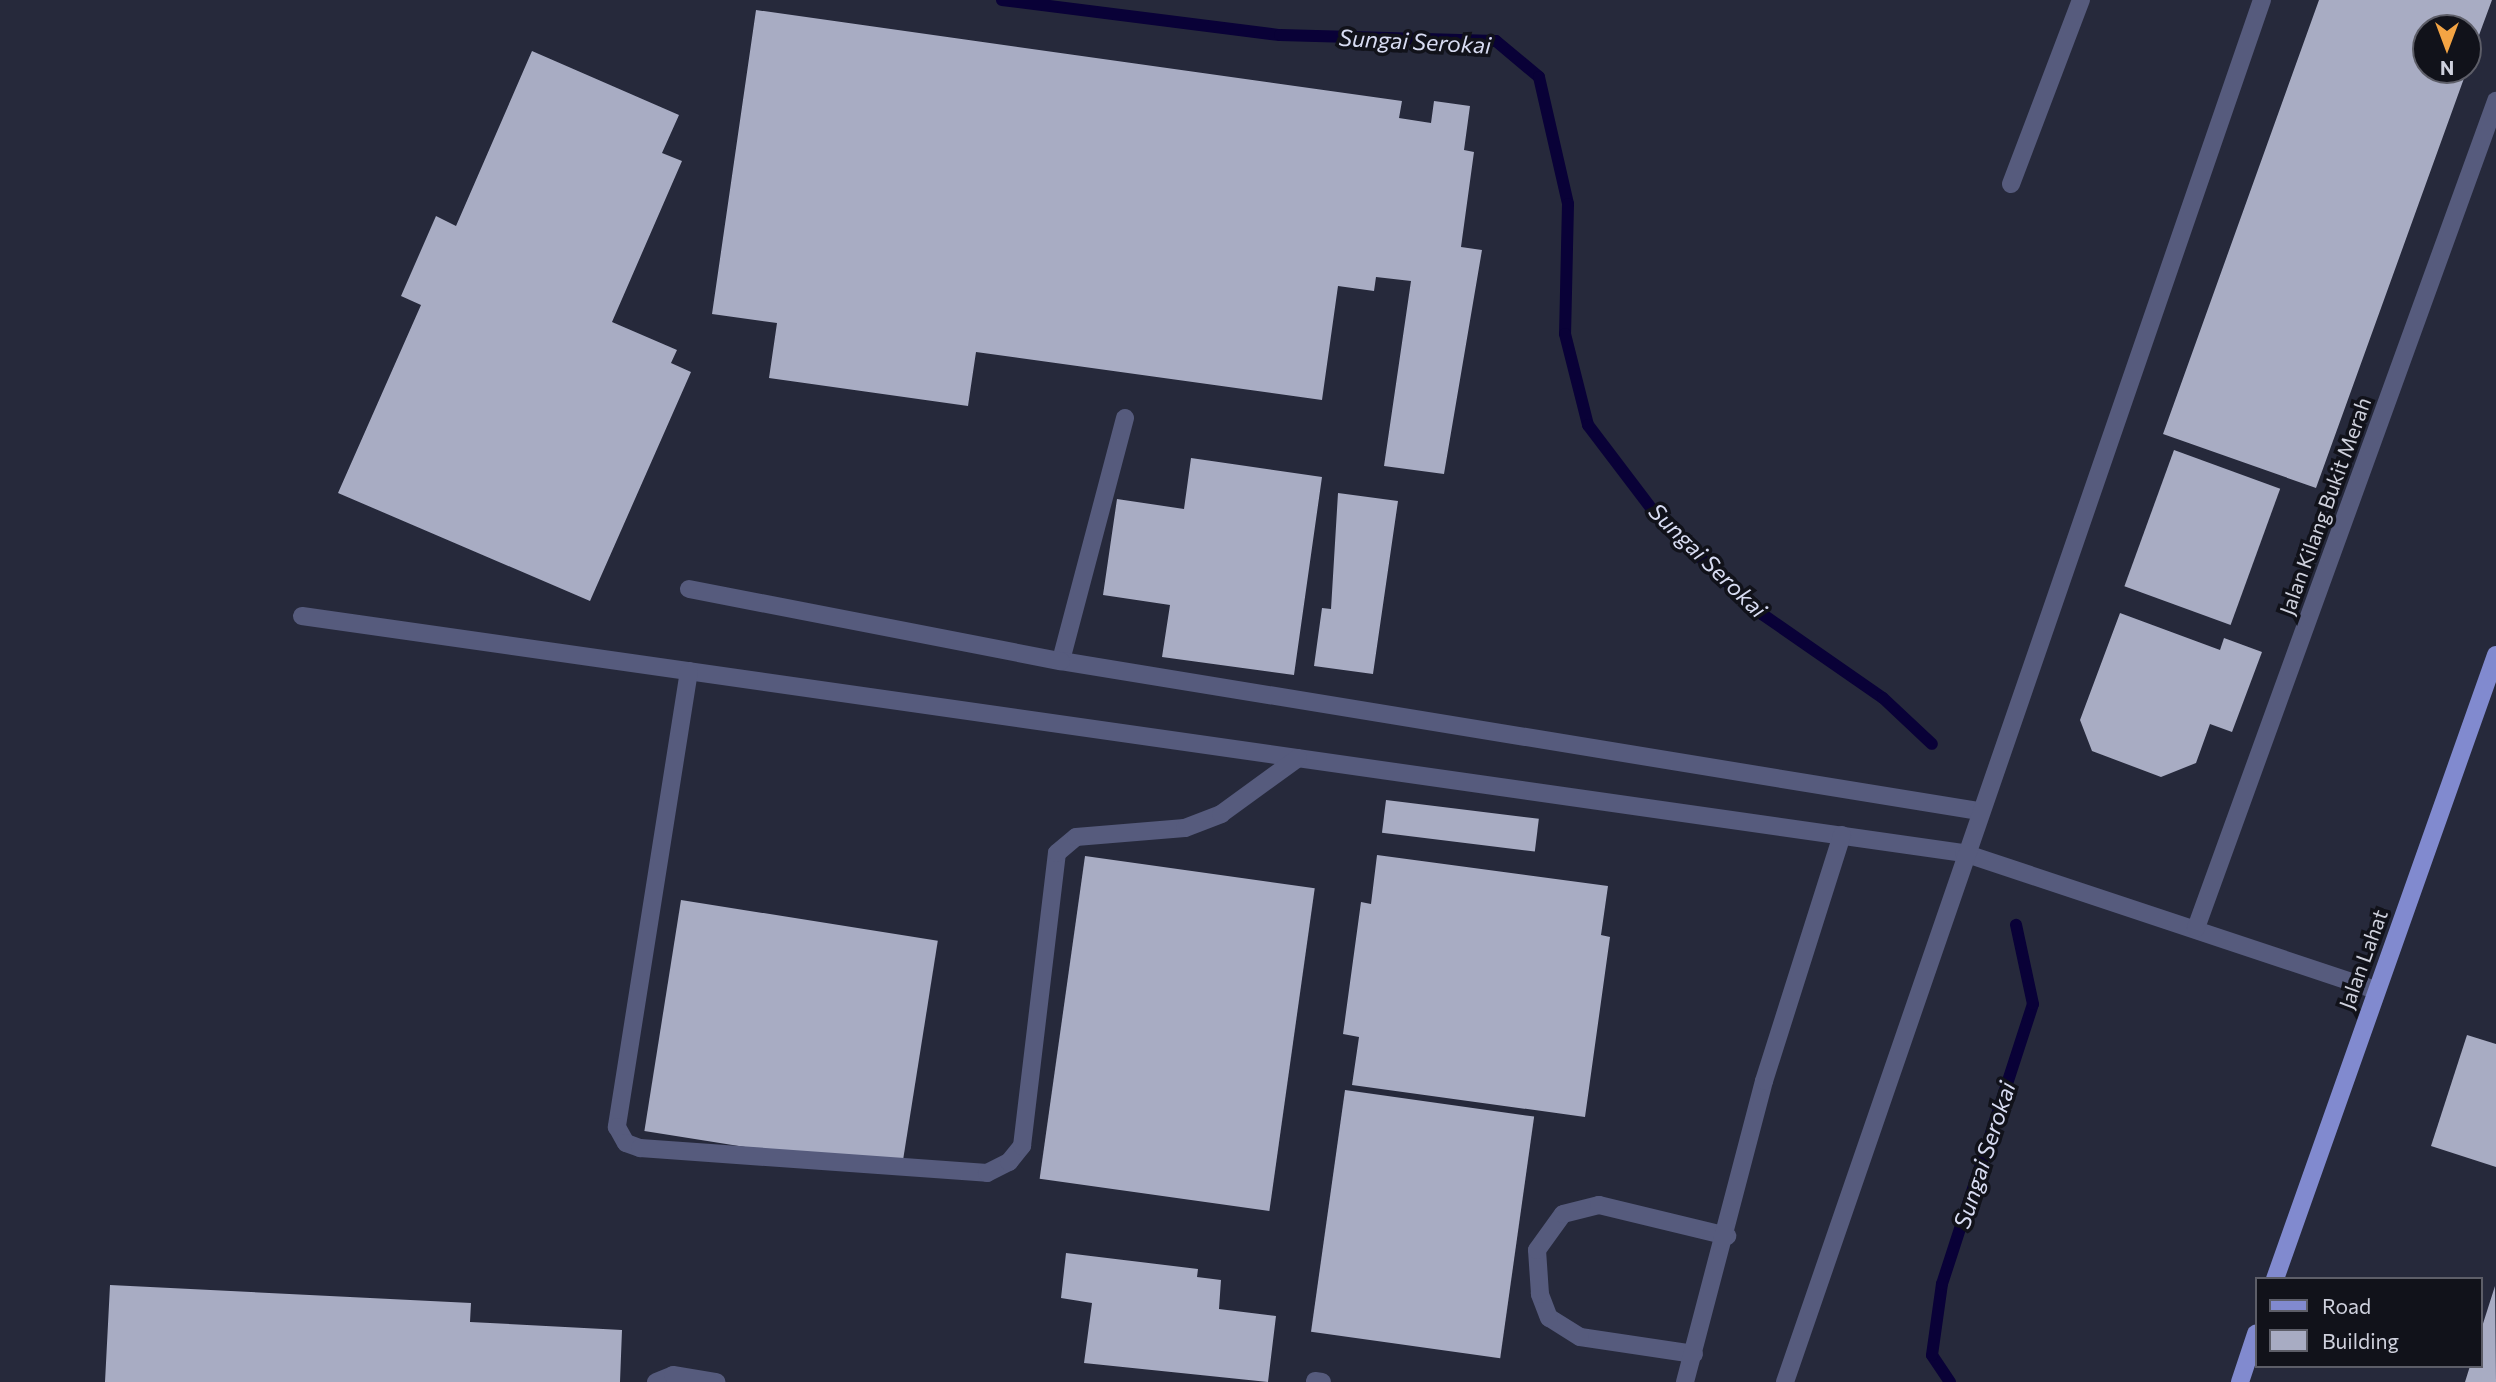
<!DOCTYPE html>
<html>
<head>
<meta charset="utf-8">
<style>
	body { margin:0 }
	#map { position:relative; width:2496px; height:1382px; overflow:hidden; background:#26293b; font-family:Commissioner,sans-serif }
	div>[style] { position:absolute }
	.stream>* { height:12px; margin:-6px; padding:0 6px; transform-origin:6px; border-radius:6px; background:#090137 }
	.building>* { inset:0; background:#a8acc3; transform-origin:0 0 }
	.service>* { height:18px; margin:-9px; padding:0 9px; transform-origin:9px; border-radius:9px; background:#565b7d }
	.minor>* { height:18px; margin:-9px; padding:0 9px; transform-origin:9px; border-radius:9px; background:#565b7d }
	.primary>* { height:18px; margin:-9px; padding:0 9px; transform-origin:9px; border-radius:9px; background:#818acf }
	span { translate:-50% -50%; white-space:nowrap; text-align:center; line-height:1.15; -webkit-text-stroke:7px #11121a; paint-order:stroke }
	.street-label { font-size:21px; color:#cfd1dd }
	.water-label { font-size:23px; color:#d8dcf2; font-style:italic }
	.legend { position:absolute; left:2255px; top:1277px; width:228px; height:91px; box-sizing:border-box; background:#11121a; border:2px solid #5d5e68; margin:0; padding:9px 12px; list-style:none; font-size:21px; color:#cfd1dd }
	.legend li { display:flex; align-items:center; gap:14px; height:35px }
	.legend b { width:35px; border:2px solid #5d5e68 }
	.north { position:absolute; left:2412px; top:14px; width:70px; height:70px; box-sizing:border-box; background:#11121a; border:2px solid #5d5e68; border-radius:50%; rotate:180deg; font-size:19px; font-weight:700; line-height:28px; text-align:center; color:#cfd1dd }
	.north::after { content:''; display:block; margin:auto; width:24px; height:32px; background:#f4a444; clip-path:polygon(50% 0,100% 100%,50% 72%,0 100%) }
</style>
</head>
<body>
<div id="map">
	<div class="stream">
		<div style="left:1002px;top:0;width:280px;rotate:7.2deg"></div>
		<div style="left:1280px;top:35px;width:216px;rotate:1.6deg"></div>
		<div style="left:1496px;top:41px;width:56px;rotate:39.9deg"></div>
		<div style="left:1539px;top:77px;width:130px;rotate:77.1deg"></div>
		<div style="left:1568px;top:204px;width:130px;rotate:91.3deg"></div>
		<div style="left:1565px;top:334px;width:94px;rotate:75.8deg"></div>
		<div style="left:1588px;top:425px;width:119px;rotate:52.8deg"></div>
		<div style="left:1660px;top:520px;width:139px;rotate:42.7deg"></div>
		<div style="left:1762px;top:614px;width:147px;rotate:34.8deg"></div>
		<div style="left:1883px;top:698px;width:67px;rotate:43.2deg"></div>
		<div style="left:1950px;top:1382px;width:32px;rotate:-124deg"></div>
		<div style="left:1932px;top:1355px;width:72px;rotate:-82deg"></div>
		<div style="left:1942px;top:1284px;width:294px;rotate:-72deg"></div>
		<div style="left:2033px;top:1004px;width:81px;rotate:-102.1deg"></div>
	</div>
	<div class="building">
		<div style="clip-path:polygon(2319px 0,2492px 0,2468px 65px,2468px 28px,2426px 28px,2426px 70px,2467px 70px,2316px 488px,2163px 434px)"></div>
		<div style="clip-path:polygon(756px 10px,1402px 101px,1399px 118px,1431px 123px,1434px 101px,1470px 106px,1464px 150px,1474px 152px,1461px 247px,1482px 250px,1444px 474px,1384px 466px,1411px 281px,1376px 277px,1374px 291px,1338px 286px,1322px 400px,976px 352px,968px 406px,769px 378px,777px 323px,712px 314px)"></div>
		<div style="clip-path:polygon(532px 51px,679px 115px,662px 153px,682px 161px,612px 322px,677px 350px,671px 363px,691px 372px,590px 601px,338px 493px,421px 305px,401px 296px,436px 216px,456px 226px)"></div>
		<div style="left:2174px;top:450px;width:113px;height:145px;rotate:20deg"></div>
		<div style="clip-path:polygon(1191px 458px,1322px 477px,1294px 675px,1162px 657px,1170px 605px,1103px 595px,1117px 499px,1184px 509px)"></div>
		<div style="clip-path:polygon(1338px 493px,1398px 501px,1373px 674px,1314px 666px,1322px 608px,1331px 609px)"></div>
		<div style="clip-path:polygon(2120px 613px,2220px 650px,2224px 638px,2262px 652px,2232px 732px,2210px 724px,2196px 763px,2161px 777px,2092px 751px,2080px 720px)"></div>
		<div style="left:1386px;top:800px;width:154px;height:33px;rotate:7deg"></div>
		<div style="clip-path:polygon(1377px 855px,1608px 886px,1601px 935px,1610px 937px,1585px 1117px,1352px 1085px,1359px 1037px,1343px 1034px,1361px 902px,1371px 904px)"></div>
		<div style="left:1085px;top:856px;width:232px;height:326px;rotate:8deg"></div>
		<div style="left:681px;top:900px;width:260px;height:234px;rotate:9deg"></div>
		<div style="clip-path:polygon(2467px 1035px,2496px 1044px,2496px 1167px,2431px 1146px)"></div>
		<div style="left:1345px;top:1090px;width:191px;height:244px;rotate:8deg"></div>
		<div style="clip-path:polygon(1066px 1253px,1198px 1269px,1197px 1277px,1221px 1280px,1219px 1309px,1276px 1316px,1268px 1382px,1084px 1363px,1092px 1303px,1061px 1298px)"></div>
		<div style="clip-path:polygon(110px 1285px,471px 1303px,470px 1322px,622px 1330px,620px 1382px,105px 1382px)"></div>
		<div style="clip-path:polygon(2495px 1286px,2496px 1382px,2465px 1382px,2470px 1366px,2480px 1366px,2480px 1333px)"></div>
	</div>
	<div class="service">
		<div style="left:2011px;top:184px;width:197px;rotate:-69.2deg"></div>
		<div style="left:1125px;top:418px;width:251px;rotate:104.8deg"></div>
		<div style="left:1061px;top:661px;width:929px;rotate:9.29deg"></div>
		<div style="left:689px;top:589px;width:379px;rotate:11deg"></div>
		<div style="left:302px;top:616px;width:1679px;rotate:8.12deg"></div>
		<div style="left:1964px;top:853px;width:433px;rotate:18.4deg"></div>
		<div style="left:689px;top:671px;width:462px;rotate:99deg"></div>
		<div style="left:617px;top:1127px;width:18px;rotate:61deg"></div>
		<div style="left:626px;top:1143px;width:15px;rotate:20deg"></div>
		<div style="left:640px;top:1148px;width:348px;rotate:4.1deg"></div>
		<div style="left:987px;top:1173px;width:25px;rotate:-27deg"></div>
		<div style="left:1009px;top:1162px;width:21px;rotate:-51deg"></div>
		<div style="left:1022px;top:1146px;width:295px;rotate:-83.2deg"></div>
		<div style="left:1057px;top:853px;width:25px;rotate:-40deg"></div>
		<div style="left:1076px;top:837px;width:109px;rotate:-4.7deg"></div>
		<div style="left:1185px;top:828px;width:39px;rotate:-21deg"></div>
		<div style="left:1221px;top:814px;width:95px;rotate:-36deg"></div>
		<div style="left:1694px;top:1354px;width:115px;rotate:-171.5deg"></div>
		<div style="left:1580px;top:1337px;width:36px;rotate:-148deg"></div>
		<div style="left:1549px;top:1318px;width:26px;rotate:-111deg"></div>
		<div style="left:1540px;top:1294px;width:44px;rotate:-93.9deg"></div>
		<div style="left:1537px;top:1250px;width:44px;rotate:-54.2deg"></div>
		<div style="left:1563px;top:1214px;width:37px;rotate:-14deg"></div>
		<div style="left:1599px;top:1205px;width:132px;rotate:13.6deg"></div>
		<div style="left:1315px;top:1381px;width:7px;rotate:8deg"></div>
		<div style="left:656px;top:1382px;width:18px;rotate:-22deg"></div>
		<div style="left:673px;top:1375px;width:44px;rotate:9.2deg"></div>
		<div style="left:1685px;top:1382px;width:311px;rotate:-75.3deg"></div>
		<div style="left:1764px;top:1081px;width:258px;rotate:-72.4deg"></div>
		<div style="left:1785px;top:1382px;width:1462px;rotate:-70.96deg"></div>
	</div>
	<div class="minor">
		<div style="left:2196px;top:928px;width:880px;rotate:-70.06deg"></div>
	</div>
	<div class="primary">
		<div style="left:2275px;top:1279px;width:662px;rotate:-70.5deg"></div>
		<div style="left:2240px;top:1382px;width:51px;rotate:-71.6deg"></div>
	</div>
	<div class="street-label">
		<span style="left:2325px;top:506px;rotate:-70deg">Jalan Kilang Bukit Merah</span>
		<span style="left:2363px;top:959px;rotate:-70deg">Jalan Lahat</span>
	</div>
	<div class="water-label">
		<span style="left:1415px;top:41px;rotate:3deg">Sungai Serokai</span>
		<span style="left:1708px;top:560px;rotate:44deg">Sungai Serokai</span>
		<span style="left:1984px;top:1155px;rotate:-72deg">Sungai Serokai</span>
	</div>
	<ul class="legend">
	<li><b style="height:9px;background:#818acf"></b>Road</li>
	<li><b style="height:19px;background:#a8acc3"></b>Building</li>
	</ul>
	<div class="north">N</div>
</div>
</body>
</html>
